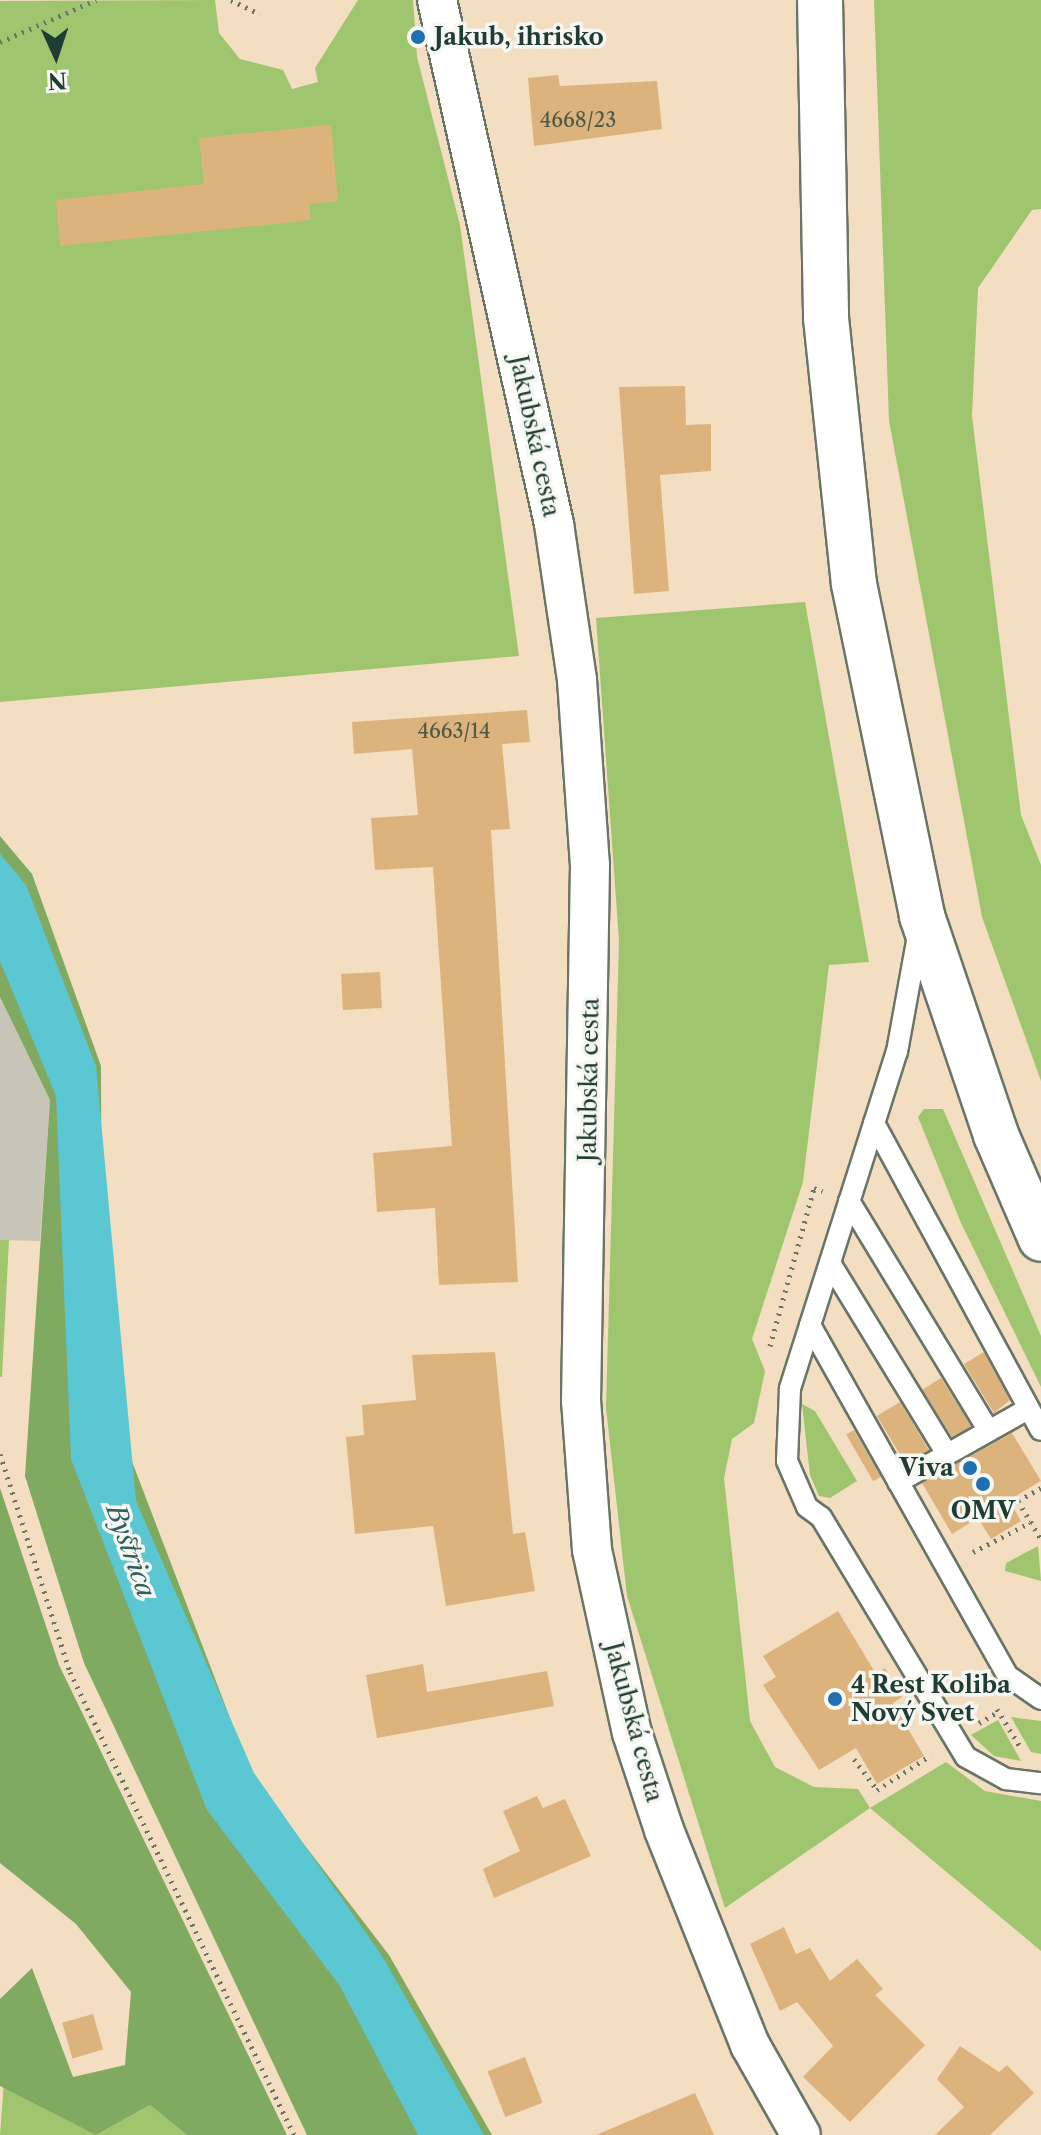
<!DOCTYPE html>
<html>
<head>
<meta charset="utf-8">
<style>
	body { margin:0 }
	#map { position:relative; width:1041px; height:2135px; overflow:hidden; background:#f3dec2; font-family:"Libre Caslon Text",serif }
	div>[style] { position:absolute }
	.industrial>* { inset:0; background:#c6c5b8 }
	.green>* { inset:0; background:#a0c56f }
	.forest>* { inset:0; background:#80aa62 }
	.water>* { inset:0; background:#5bc7d3 }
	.building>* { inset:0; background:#ddb37d; transform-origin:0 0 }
	.path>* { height:5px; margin-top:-2.5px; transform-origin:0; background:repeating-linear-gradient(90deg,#697566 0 2px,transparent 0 8px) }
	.roads { filter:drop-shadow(2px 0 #697566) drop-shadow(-2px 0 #697566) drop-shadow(0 2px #697566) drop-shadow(0 -2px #697566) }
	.lane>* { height:20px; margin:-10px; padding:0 10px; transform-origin:10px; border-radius:10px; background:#fff }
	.street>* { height:38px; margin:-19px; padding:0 19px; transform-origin:19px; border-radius:19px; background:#fff }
	.primary>* { height:44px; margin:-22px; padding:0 22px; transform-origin:22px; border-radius:22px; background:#fff }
	.dots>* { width:22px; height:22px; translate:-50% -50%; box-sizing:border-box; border:4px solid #f6f6f2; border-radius:50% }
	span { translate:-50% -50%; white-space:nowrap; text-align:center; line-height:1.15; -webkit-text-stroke:7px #f6f6f2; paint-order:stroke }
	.number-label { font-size:20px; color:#4e5a46 }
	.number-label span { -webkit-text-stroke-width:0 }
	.poi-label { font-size:24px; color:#1f3d34; font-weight:700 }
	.left { translate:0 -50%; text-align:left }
	.right { translate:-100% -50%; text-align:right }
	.street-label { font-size:24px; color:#1f3d34 }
	.water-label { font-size:26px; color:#2e605c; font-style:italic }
	.north { position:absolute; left:16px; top:16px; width:80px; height:80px; -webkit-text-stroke:6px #f6f6f2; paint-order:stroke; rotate:177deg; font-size:22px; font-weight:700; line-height:32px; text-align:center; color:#1f3d34 }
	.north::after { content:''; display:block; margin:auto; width:28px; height:36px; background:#1f3d34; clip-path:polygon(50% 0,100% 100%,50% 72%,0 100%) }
</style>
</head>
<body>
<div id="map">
	<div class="industrial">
		<div style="clip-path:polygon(0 997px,50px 1100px,40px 1241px,0 1240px)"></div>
	</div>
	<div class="green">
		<div style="clip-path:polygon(215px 0,219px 33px,240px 59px,283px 70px,292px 89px,318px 82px,315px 68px,358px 0,413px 0,417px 57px,460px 225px,519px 656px,0 702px,0 1px)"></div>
		<div style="clip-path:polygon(874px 0,1041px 0,1041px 209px,1032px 210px,978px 288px,972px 416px,1021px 815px,1041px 865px,1041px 1081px,982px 917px,889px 421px)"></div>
		<div style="clip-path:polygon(805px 602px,869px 962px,829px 965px,803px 1182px,752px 1339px,765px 1371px,754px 1423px,732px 1439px,724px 1478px,750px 1721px,775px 1767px,814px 1787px,858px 1789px,870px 1808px,946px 1762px,985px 1791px,1041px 1801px,1041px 1951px,870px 1808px,725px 1908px,627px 1596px,606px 1408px,619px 941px,596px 618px)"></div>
		<div style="clip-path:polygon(924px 1109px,943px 1109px,1041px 1336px,1041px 1387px,961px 1223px,918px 1117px)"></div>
		<div style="clip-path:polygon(0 1240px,9px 1240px,2px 1377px,0 1377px)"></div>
		<div style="clip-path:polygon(802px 1404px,815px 1411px,857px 1481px,830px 1498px,819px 1496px,810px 1475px)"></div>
		<div style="clip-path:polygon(1038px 1546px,1041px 1581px,1005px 1571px,1006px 1563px)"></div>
		<div style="clip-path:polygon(1011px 1717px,1041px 1721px,1041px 1754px,1031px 1752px)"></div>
		<div style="clip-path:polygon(998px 1720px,1021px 1761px,994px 1756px,971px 1735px)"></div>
		<div style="clip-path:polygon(4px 2081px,96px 2135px,150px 2105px,187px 2135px,0 2135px)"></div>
	</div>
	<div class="forest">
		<div style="clip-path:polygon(0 836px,32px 874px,101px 1066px,102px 1383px,253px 1778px,389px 1955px,492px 2135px,307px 2135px,84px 1663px,25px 1476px,50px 1100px,0 997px)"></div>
		<div style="clip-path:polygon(0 1488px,59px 1665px,287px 2135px,187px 2135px,150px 2105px,96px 2135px,0 2086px,0 1999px,32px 1968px,73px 2077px,125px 2065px,131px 1992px,76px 1924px,0 1863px)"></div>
	</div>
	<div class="water">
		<div style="clip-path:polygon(0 854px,26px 885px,96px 1066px,136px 1501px,254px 1773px,382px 1956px,484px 2135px,418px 2135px,340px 1986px,207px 1810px,71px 1459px,56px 1096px,0 961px)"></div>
	</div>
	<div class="building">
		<div style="clip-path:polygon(558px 75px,560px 86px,657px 81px,662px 129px,534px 146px,528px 78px)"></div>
		<div style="clip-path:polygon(331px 125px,338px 201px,309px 204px,311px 220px,60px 246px,56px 200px,204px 184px,199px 138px)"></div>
		<div style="clip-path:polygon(685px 386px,686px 425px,711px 424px,711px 471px,660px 475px,669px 591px,634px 594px,619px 387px)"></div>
		<div style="clip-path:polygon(527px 710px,530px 742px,502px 744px,510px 829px,491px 830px,518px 1282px,439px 1285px,435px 1208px,377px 1212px,373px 1153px,452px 1146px,433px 867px,375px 870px,371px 818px,418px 815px,412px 749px,354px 754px,352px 722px)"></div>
		<div style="left:380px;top:972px;width:36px;height:39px;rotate:87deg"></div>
		<div style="clip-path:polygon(495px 1352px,513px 1534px,525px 1532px,535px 1591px,446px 1606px,433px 1526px,355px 1534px,346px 1437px,364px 1435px,362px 1405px,416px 1400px,412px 1355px)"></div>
		<div style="clip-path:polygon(984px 1352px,1010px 1400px,994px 1413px,964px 1364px)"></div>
		<div style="left:941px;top:1378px;width:57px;height:22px;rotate:58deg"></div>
		<div style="left:900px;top:1402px;width:56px;height:27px;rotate:59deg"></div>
		<div style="left:854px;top:1430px;width:54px;height:9px;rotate:60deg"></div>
		<div style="clip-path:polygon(1012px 1433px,1041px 1481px,1009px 1500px,1021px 1521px,991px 1539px,978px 1518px,952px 1534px,922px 1483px)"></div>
		<div style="clip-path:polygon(838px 1611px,876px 1674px,885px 1668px,902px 1697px,893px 1703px,924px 1756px,877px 1784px,856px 1748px,819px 1770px,763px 1685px,776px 1677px,763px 1656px)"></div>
		<div style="clip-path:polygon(423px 1664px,427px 1692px,547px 1671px,554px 1706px,377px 1738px,366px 1675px)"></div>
		<div style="clip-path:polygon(537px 1796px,543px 1808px,565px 1799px,591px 1856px,494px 1898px,483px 1869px,520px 1851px,503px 1811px)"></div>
		<div style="clip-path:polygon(784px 1927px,796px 1954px,810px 1948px,830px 1981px,857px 1959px,883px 1989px,875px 1995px,925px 2045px,850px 2122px,803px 2077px,833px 2046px,797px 2002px,780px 2011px,750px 1944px)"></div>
		<div style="left:93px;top:2014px;width:37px;height:32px;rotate:74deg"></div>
		<div style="clip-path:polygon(960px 2046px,999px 2072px,1007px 2065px,1034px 2093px,990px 2135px,935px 2135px,964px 2107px,937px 2079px)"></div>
		<div style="left:525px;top:2057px;width:49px;height:40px;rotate:69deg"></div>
		<div style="clip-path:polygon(695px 2093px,714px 2135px,596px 2135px)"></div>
	</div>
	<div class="path">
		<div style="left:231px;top:0;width:32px;rotate:26deg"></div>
		<div style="left:0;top:42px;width:105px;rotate:-23.6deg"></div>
		<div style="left:770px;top:1346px;width:164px;rotate:-74.4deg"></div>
		<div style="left:814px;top:1188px;width:9px;rotate:21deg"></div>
		<div style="left:0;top:1454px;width:229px;rotate:72.2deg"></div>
		<div style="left:70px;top:1672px;width:514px;rotate:64.18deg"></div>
		<div style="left:1041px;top:1488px;width:26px;rotate:151deg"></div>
		<div style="left:1018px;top:1501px;width:44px;rotate:58.8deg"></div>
		<div style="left:973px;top:1552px;width:65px;rotate:-27.3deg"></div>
		<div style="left:997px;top:1709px;width:46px;rotate:58.4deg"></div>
		<div style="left:979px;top:1723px;width:23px;rotate:-31deg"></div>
		<div style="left:854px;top:1759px;width:39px;rotate:53deg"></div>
		<div style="left:877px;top:1790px;width:64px;rotate:-32.9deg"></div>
	</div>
	<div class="roads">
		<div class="lane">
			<div style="left:918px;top:936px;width:117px;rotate:100.3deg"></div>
			<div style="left:897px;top:1051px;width:355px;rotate:107.6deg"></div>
			<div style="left:790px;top:1389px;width:72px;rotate:92.4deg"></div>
			<div style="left:787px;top:1461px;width:50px;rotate:66.5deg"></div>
			<div style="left:807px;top:1507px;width:17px;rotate:36deg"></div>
			<div style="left:821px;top:1517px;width:280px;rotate:58.9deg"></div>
			<div style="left:966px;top:1757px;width:46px;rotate:28.8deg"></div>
			<div style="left:1006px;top:1779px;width:35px;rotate:7deg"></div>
			<div style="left:874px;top:1123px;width:349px;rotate:61.5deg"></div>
			<div style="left:849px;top:1201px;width:269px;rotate:58.7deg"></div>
			<div style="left:830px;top:1263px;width:224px;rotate:58.5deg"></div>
			<div style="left:810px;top:1325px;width:403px;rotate:60.6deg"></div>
			<div style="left:1008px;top:1676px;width:40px;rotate:34.9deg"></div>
			<div style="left:898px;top:1482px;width:149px;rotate:-29.3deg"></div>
		</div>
		<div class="street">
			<div style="left:437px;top:0;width:537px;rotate:77.41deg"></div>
			<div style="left:554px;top:524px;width:158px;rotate:81.6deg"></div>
			<div style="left:577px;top:680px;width:185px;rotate:86deg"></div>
			<div style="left:590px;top:865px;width:535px;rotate:90.96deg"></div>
			<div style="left:581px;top:1400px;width:150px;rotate:85.8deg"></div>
			<div style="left:592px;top:1550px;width:187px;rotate:77.7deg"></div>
			<div style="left:632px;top:1733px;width:102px;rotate:71.7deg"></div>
			<div style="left:664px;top:1830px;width:232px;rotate:68.2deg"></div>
			<div style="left:750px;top:2045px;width:103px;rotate:60.5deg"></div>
		</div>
		<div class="primary">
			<div style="left:820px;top:0;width:318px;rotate:88.9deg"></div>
			<div style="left:826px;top:318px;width:267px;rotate:84deg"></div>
			<div style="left:854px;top:584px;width:339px;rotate:78.4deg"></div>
			<div style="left:922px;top:916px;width:231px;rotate:71.3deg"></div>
			<div style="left:996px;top:1135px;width:113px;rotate:66.6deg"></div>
		</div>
	</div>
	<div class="dots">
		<div style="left:418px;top:37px;background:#1f6fb2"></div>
		<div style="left:970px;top:1468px;background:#1f6fb2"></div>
		<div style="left:983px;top:1484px;background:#1f6fb2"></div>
		<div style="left:835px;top:1699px;background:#1f6fb2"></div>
	</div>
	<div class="number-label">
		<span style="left:578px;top:120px">4668/23</span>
		<span style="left:454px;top:731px">4663/14</span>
	</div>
	<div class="poi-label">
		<span class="left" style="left:434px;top:37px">Jakub, ihrisko</span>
		<span class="right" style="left:954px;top:1468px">Viva</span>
		<span style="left:983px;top:1511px">OMV</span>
		<span class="left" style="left:851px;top:1699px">4 Rest Koliba<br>Nový Svet</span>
	</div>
	<div class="street-label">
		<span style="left:535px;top:436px;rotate:78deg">Jakubská cesta</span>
		<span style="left:589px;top:1080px;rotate:-89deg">Jakubská cesta</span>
		<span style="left:634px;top:1722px;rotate:75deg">Jakubská cesta</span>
	</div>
	<div class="water-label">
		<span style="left:130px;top:1551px;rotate:70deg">Bystrica</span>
	</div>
	<div class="north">N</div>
</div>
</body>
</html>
